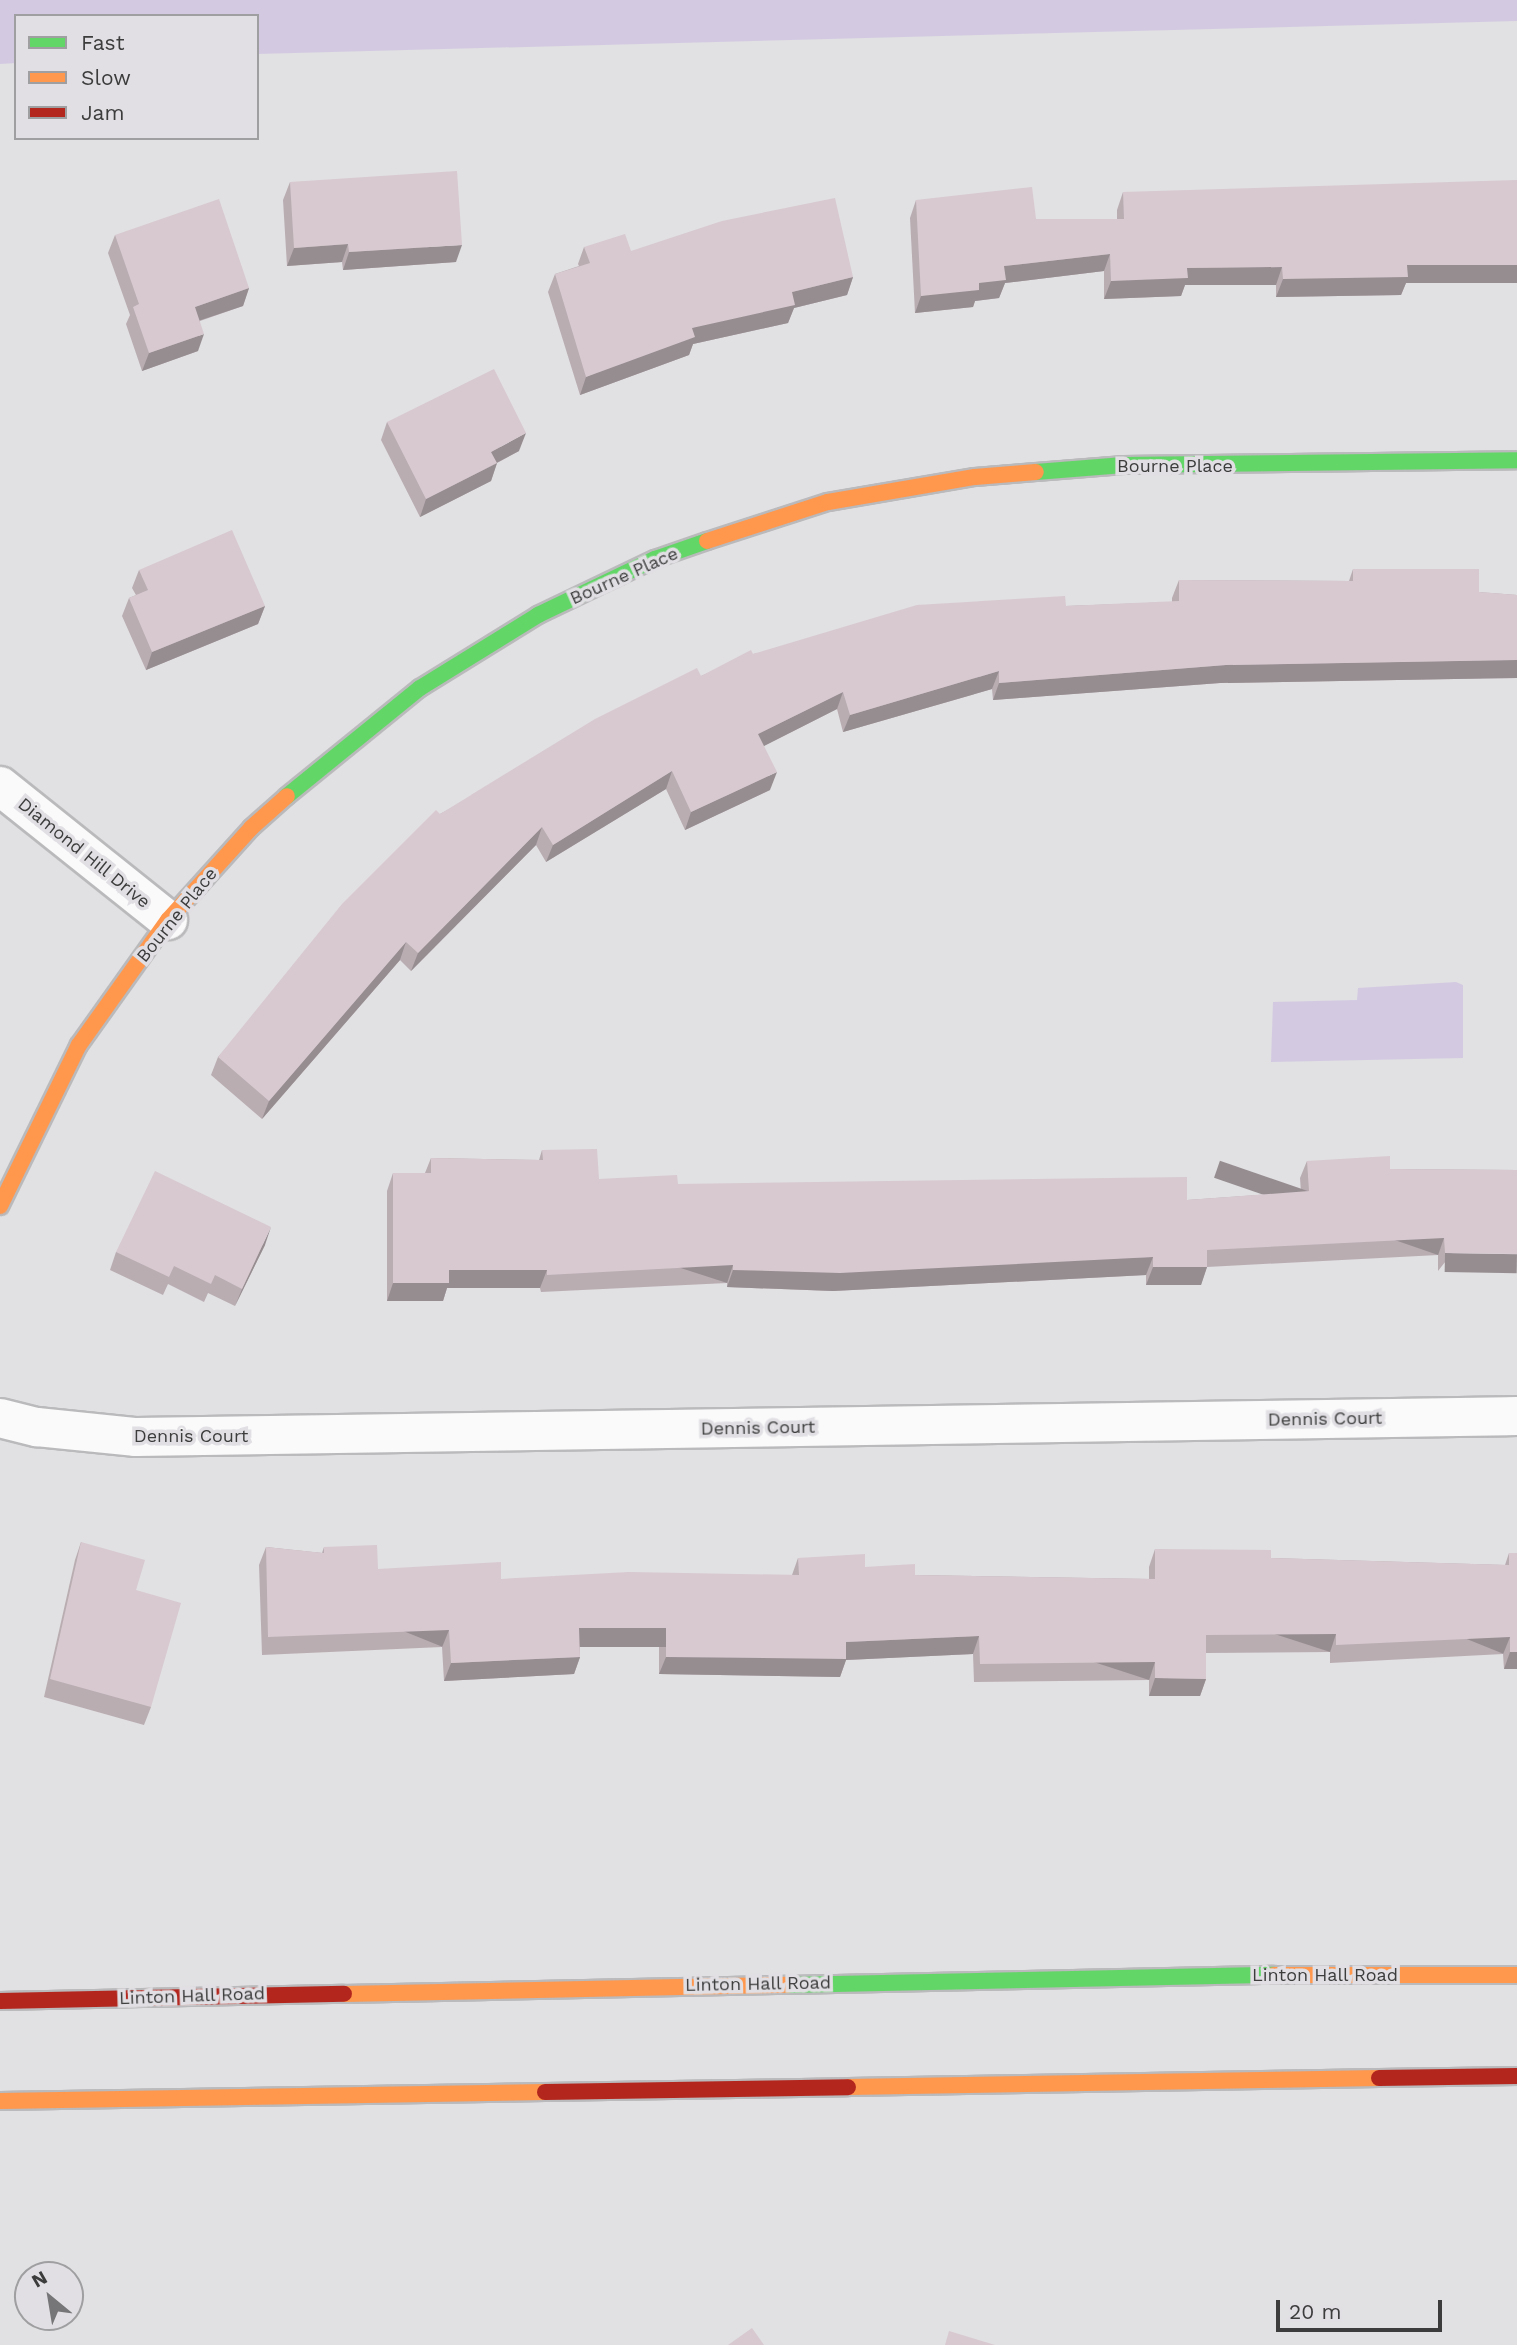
<!DOCTYPE html>
<html>
<head>
<meta charset="utf-8">
<style>
	body { margin:0 }
	#map { position:relative; width:1517px; height:2345px; overflow:hidden; background:#e1e0e2; font-family:"Work Sans",sans-serif }
	div>[style] { position:absolute }
	.green>* { inset:0; background:#d3cae2 }
	.roads { filter:drop-shadow(2px 0 #bab9bb) drop-shadow(-2px 0 #bab9bb) drop-shadow(0 2px #bab9bb) drop-shadow(0 -2px #bab9bb) }
	.street>* { height:38px; margin:-19px; padding:0 19px; transform-origin:19px; border-radius:19px; background:#fafafb }
	.fast>* { height:16px; margin:-8px; padding:0 8px; transform-origin:8px; border-radius:8px; background:#63d668 }
	.slow>* { height:16px; margin:-8px; padding:0 8px; transform-origin:8px; border-radius:8px; background:#ff974d }
	.jam>* { height:16px; margin:-8px; padding:0 8px; transform-origin:8px; border-radius:8px; background:#b3261e }
	.wall>* { inset:0; background:#b9adb2 }
	.shaded-wall>* { inset:0; background:#968d91; transform-origin:0 0 }
	.building>* { inset:0; background:#d7c9cf }
	span { translate:-50% -50%; white-space:nowrap; text-align:center; line-height:1.15; -webkit-text-stroke:7px #e1dfe3; paint-order:stroke }
	.street-label { font-size:18px; color:#3c3c3d }
	.legend { position:absolute; left:14px; top:14px; width:245px; height:126px; box-sizing:border-box; background:#e1dfe3; border:2px solid #9f9ea1; margin:0; padding:9px 12px; list-style:none; font-size:21px; color:#3c3c3d }
	.legend li { display:flex; align-items:center; gap:14px; height:35px }
	.legend b { width:35px; border:2px solid #9f9ea1 }
	.north { position:absolute; left:14px; top:2261px; width:70px; height:70px; box-sizing:border-box; background:#e1dfe3; border:2px solid #9f9ea1; border-radius:50%; rotate:330deg; font-size:19px; font-weight:700; line-height:28px; text-align:center; color:#3c3c3d }
	.north::after { content:''; display:block; margin:auto; width:24px; height:32px; background:#767577; clip-path:polygon(50% 0,100% 100%,50% 72%,0 100%) }
	.scale { position:absolute; left:1276px; top:2300px; width:166px; height:32px; box-sizing:border-box; border:4px solid #3c3c3d; border-top:0; padding-left:9px; font-size:21px; line-height:24px; white-space:nowrap; color:#3c3c3d; -webkit-text-stroke:5px #e1dfe3; paint-order:stroke }
</style>
</head>
<body>
<div id="map">
	<div class="green">
		<div style="clip-path:polygon(0 0,1517px 0,1517px 21px,257px 54px,257px 16px,16px 16px,16px 63px,0 64px)"></div>
		<div style="clip-path:polygon(1456px 982px,1463px 985px,1463px 1058px,1271px 1062px,1273px 1002px,1357px 1000px,1358px 988px)"></div>
	</div>
	<div class="roads">
		<div class="street">
			<div style="left:0;top:786px;width:215px;rotate:38.6deg"></div>
			<div style="left:0;top:1418px;width:38px;rotate:14deg"></div>
			<div style="left:37px;top:1427px;width:100px;rotate:5.8deg"></div>
			<div style="left:136px;top:1437px;width:1381px;rotate:-0.87deg"></div>
		</div>
		<div class="fast">
			<div style="left:1036px;top:472px;width:88px;rotate:-4.5deg"></div>
			<div style="left:1124px;top:465px;width:393px;rotate:-0.7deg"></div>
			<div style="left:287px;top:796px;width:171px;rotate:-39.1deg"></div>
			<div style="left:420px;top:688px;width:139px;rotate:-31.7deg"></div>
			<div style="left:538px;top:615px;width:130px;rotate:-25.6deg"></div>
			<div style="left:655px;top:559px;width:55px;rotate:-19.1deg"></div>
			<div style="left:788px;top:1985px;width:486px;rotate:-1.2deg"></div>
		</div>
		<div class="slow">
			<div style="left:707px;top:541px;width:127px;rotate:-17.9deg"></div>
			<div style="left:828px;top:502px;width:149px;rotate:-9.7deg"></div>
			<div style="left:975px;top:477px;width:61px;rotate:-4.7deg"></div>
			<div style="left:0;top:1206px;width:179px;rotate:-63.9deg"></div>
			<div style="left:79px;top:1045px;width:153px;rotate:-54.5deg"></div>
			<div style="left:168px;top:920px;width:124px;rotate:-47.9deg"></div>
			<div style="left:251px;top:828px;width:48px;rotate:-41.6deg"></div>
			<div style="left:1274px;top:1975px;width:243px"></div>
			<div style="left:344px;top:1994px;width:444px;rotate:-1.2deg"></div>
			<div style="left:848px;top:2087px;width:531px;rotate:-0.97deg"></div>
			<div style="left:0;top:2101px;width:545px;rotate:-0.95deg"></div>
		</div>
		<div class="jam">
			<div style="left:0;top:2001px;width:344px;rotate:-1.2deg"></div>
			<div style="left:1379px;top:2078px;width:138px;rotate:-0.8deg"></div>
			<div style="left:545px;top:2092px;width:303px;rotate:-0.9deg"></div>
		</div>
	</div>
	<div class="wall">
		<div style="clip-path:polygon(290px 182px,456px 262px,343px 270px,342px 262px,287px 266px,283px 200px)"></div>
		<div style="clip-path:polygon(1123px 192px,1406px 283px,1401px 295px,1276px 297px,1276px 285px,1185px 285px,1181px 296px,1104px 299px,1104px 271px,1005px 283px,999px 298px,975px 301px,973px 307px,915px 313px,910px 218px,916px 200px,1036px 219px,1117px 219px,1117px 210px)"></div>
		<div style="clip-path:polygon(115px 235px,249px 288px,243px 306px,200px 321px,198px 351px,142px 371px,126px 324px,130px 315px,108px 253px)"></div>
		<div style="clip-path:polygon(584px 247px,631px 251px,853px 277px,847px 295px,794px 308px,788px 323px,693px 344px,689px 355px,580px 395px,548px 292px,555px 274px,579px 266px,578px 264px)"></div>
		<div style="clip-path:polygon(387px 422px,519px 451px,497px 463px,491px 481px,420px 517px,381px 440px)"></div>
		<div style="clip-path:polygon(1353px 569px,1479px 592px,1517px 595px,1517px 678px,1220px 683px,993px 700px,992px 689px,843px 732px,837px 709px,764px 746px,770px 790px,685px 830px,666px 789px,546px 862px,536px 845px,411px 971px,400px 960px,262px 1119px,211px 1075px,218px 1057px,440px 814px,701px 676px,753px 654px,1066px 606px,1172px 602px,1172px 598px,1179px 580px,1349px 581px)"></div>
		<div style="clip-path:polygon(139px 570px,265px 606px,258px 624px,146px 670px,122px 616px,129px 598px,136px 595px,132px 588px)"></div>
		<div style="clip-path:polygon(542px 1150px,599px 1179px,678px 1184px,1187px 1200px,1301px 1192px,1300px 1178px,1307px 1161px,1390px 1169px,1517px 1170px,1438px 1271px,1438px 1255px,1207px 1267px,1201px 1285px,1146px 1285px,1146px 1275px,833px 1291px,727px 1287px,727px 1283px,541px 1292px,540px 1288px,447px 1288px,443px 1301px,387px 1301px,387px 1191px,393px 1173px,425px 1173px,431px 1158px,539px 1160px)"></div>
		<div style="clip-path:polygon(265px 1245px,235px 1306px,208px 1293px,204px 1302px,168px 1284px,163px 1295px,110px 1270px,116px 1252px)"></div>
		<div style="clip-path:polygon(81px 1542px,136px 1590px,151px 1707px,144px 1725px,44px 1697px,75px 1560px)"></div>
		<div style="clip-path:polygon(266px 1547px,322px 1553px,324px 1547px,378px 1569px,501px 1579px,792px 1575px,798px 1558px,915px 1575px,1149px 1579px,1149px 1567px,1155px 1549px,1271px 1558px,1505px 1565px,1509px 1553px,1517px 1553px,1517px 1669px,1504px 1669px,1503px 1654px,1330px 1663px,1330px 1652px,1206px 1653px,1206px 1679px,1200px 1696px,1149px 1696px,1149px 1680px,974px 1682px,973px 1654px,846px 1660px,840px 1677px,659px 1674px,659px 1646px,580px 1646px,580px 1657px,574px 1674px,444px 1681px,442px 1647px,262px 1655px,259px 1565px)"></div>
	</div>
	<div class="shaded-wall">
		<div style="clip-path:polygon(348px 244px,342px 262px,287px 266px,294px 248px)"></div>
		<div style="clip-path:polygon(462px 245px,456px 262px,343px 270px,349px 252px)"></div>
		<div style="clip-path:polygon(1110px 254px,1104px 271px,1005px 283px,999px 298px,975px 301px,973px 307px,915px 313px,921px 296px,979px 283px,1004px 266px)"></div>
		<div style="clip-path:polygon(1407px 265px,1517px 265px,1517px 283px,1406px 283px,1401px 295px,1276px 297px,1283px 279px)"></div>
		<div style="clip-path:polygon(1282px 267px,1276px 285px,1185px 285px,1181px 296px,1104px 299px,1111px 281px,1187px 268px)"></div>
		<div style="clip-path:polygon(853px 277px,847px 295px,794px 308px,788px 323px,693px 344px,689px 355px,580px 395px,586px 377px,692px 328px,792px 292px)"></div>
		<div style="clip-path:polygon(249px 288px,243px 306px,189px 324px,195px 307px)"></div>
		<div style="clip-path:polygon(204px 334px,198px 351px,142px 371px,149px 353px)"></div>
		<div style="clip-path:polygon(526px 433px,519px 451px,485px 469px,491px 452px)"></div>
		<div style="clip-path:polygon(497px 463px,491px 481px,420px 517px,426px 499px)"></div>
		<div style="clip-path:polygon(265px 606px,258px 624px,146px 670px,152px 652px)"></div>
		<div style="clip-path:polygon(1517px 660px,1517px 678px,1220px 683px,993px 700px,999px 683px,1226px 665px)"></div>
		<div style="clip-path:polygon(999px 671px,992px 689px,843px 732px,850px 715px)"></div>
		<div style="clip-path:polygon(843px 692px,837px 709px,752px 752px,758px 734px)"></div>
		<div style="clip-path:polygon(672px 771px,666px 789px,546px 862px,553px 845px)"></div>
		<div style="clip-path:polygon(777px 772px,770px 790px,685px 830px,691px 812px)"></div>
		<div style="clip-path:polygon(542px 827px,536px 845px,411px 971px,418px 953px)"></div>
		<div style="clip-path:polygon(406px 942px,400px 960px,262px 1119px,269px 1101px)"></div>
		<div style="clip-path:polygon(271px 1227px,265px 1245px,235px 1306px,242px 1289px)"></div>
		<div style="left:1444px;top:1238px;width:18px;height:237px;rotate:109deg"></div>
		<div style="left:1445px;top:1253px;width:72px;height:19px;rotate:1deg"></div>
		<div style="clip-path:polygon(1153px 1257px,1146px 1275px,833px 1291px,727px 1287px,733px 1270px)"></div>
		<div style="left:733px;top:1265px;width:19px;height:186px;rotate:108deg"></div>
		<div style="clip-path:polygon(1153px 1267px,1207px 1267px,1201px 1285px,1146px 1285px)"></div>
		<div style="clip-path:polygon(449px 1270px,547px 1270px,540px 1288px,447px 1288px,443px 1301px,387px 1301px,393px 1283px)"></div>
		<div style="left:579px;top:1628px;width:87px;height:19px"></div>
		<div style="left:449px;top:1630px;width:18px;height:181px;rotate:112deg"></div>
		<div style="left:1336px;top:1634px;width:19px;height:130px;rotate:108deg"></div>
		<div style="clip-path:polygon(979px 1636px,973px 1654px,846px 1660px,840px 1677px,659px 1674px,666px 1657px,846px 1642px)"></div>
		<div style="left:1510px;top:1637px;width:18px;height:174px;rotate:112deg"></div>
		<div style="clip-path:polygon(1510px 1652px,1517px 1652px,1517px 1669px,1504px 1669px)"></div>
		<div style="clip-path:polygon(580px 1657px,574px 1674px,444px 1681px,451px 1663px)"></div>
		<div style="left:1155px;top:1662px;width:19px;height:175px;rotate:108deg"></div>
		<div style="clip-path:polygon(1155px 1678px,1206px 1679px,1200px 1696px,1149px 1696px)"></div>
	</div>
	<div class="building">
		<div style="clip-path:polygon(457px 171px,462px 245px,349px 252px,348px 244px,294px 248px,290px 182px)"></div>
		<div style="clip-path:polygon(1517px 180px,1517px 265px,1407px 265px,1408px 277px,1283px 279px,1282px 267px,1187px 268px,1188px 278px,1111px 281px,1110px 254px,1004px 266px,1006px 280px,979px 283px,979px 290px,921px 296px,916px 200px,1032px 187px,1036px 219px,1124px 219px,1123px 192px)"></div>
		<div style="clip-path:polygon(835px 198px,853px 277px,792px 292px,795px 305px,692px 328px,695px 337px,586px 377px,555px 274px,590px 263px,584px 247px,625px 234px,631px 251px,722px 221px)"></div>
		<div style="clip-path:polygon(219px 199px,249px 288px,195px 307px,204px 334px,149px 353px,133px 307px,139px 304px,115px 235px)"></div>
		<div style="clip-path:polygon(494px 369px,526px 433px,491px 452px,497px 463px,426px 499px,387px 422px)"></div>
		<div style="clip-path:polygon(232px 530px,265px 606px,152px 652px,129px 598px,148px 590px,139px 570px)"></div>
		<div style="clip-path:polygon(1353px 569px,1479px 569px,1479px 592px,1517px 595px,1517px 660px,1226px 665px,999px 683px,999px 671px,850px 715px,843px 692px,758px 734px,777px 772px,691px 812px,672px 771px,553px 845px,542px 827px,418px 953px,406px 942px,269px 1101px,218px 1057px,342px 904px,436px 810px,440px 814px,595px 719px,697px 668px,701px 676px,751px 650px,753px 654px,917px 605px,1065px 596px,1066px 606px,1179px 601px,1179px 580px,1353px 581px)"></div>
		<div style="clip-path:polygon(597px 1149px,599px 1179px,677px 1175px,678px 1184px,1187px 1177px,1187px 1200px,1309px 1191px,1307px 1161px,1390px 1156px,1390px 1169px,1517px 1170px,1517px 1254px,1445px 1253px,1444px 1238px,1207px 1250px,1207px 1267px,1153px 1267px,1153px 1257px,840px 1273px,733px 1270px,733px 1265px,547px 1275px,547px 1270px,449px 1270px,449px 1283px,393px 1283px,393px 1173px,431px 1173px,431px 1158px,543px 1160px,542px 1150px)"></div>
		<div style="clip-path:polygon(155px 1171px,271px 1227px,242px 1289px,215px 1275px,211px 1284px,174px 1266px,169px 1277px,116px 1252px)"></div>
		<div style="clip-path:polygon(81px 1542px,145px 1560px,136px 1590px,181px 1603px,151px 1707px,50px 1679px)"></div>
		<div style="clip-path:polygon(377px 1545px,378px 1569px,501px 1562px,501px 1579px,629px 1572px,799px 1575px,798px 1558px,865px 1554px,865px 1567px,915px 1564px,915px 1575px,1155px 1579px,1155px 1549px,1271px 1550px,1271px 1558px,1509px 1565px,1509px 1553px,1517px 1553px,1517px 1652px,1510px 1652px,1510px 1637px,1336px 1645px,1336px 1634px,1206px 1635px,1206px 1679px,1155px 1678px,1155px 1662px,980px 1664px,979px 1636px,846px 1642px,846px 1659px,666px 1657px,666px 1628px,579px 1628px,580px 1657px,451px 1663px,449px 1630px,268px 1637px,266px 1547px,324px 1553px,324px 1547px)"></div>
		<div style="clip-path:polygon(752px 2328px,764px 2345px,728px 2345px)"></div>
		<div style="clip-path:polygon(949px 2331px,995px 2345px,945px 2345px)"></div>
	</div>
	<div class="street-label">
		<span style="left:1175px;top:466px">Bourne Place</span>
		<span style="left:624px;top:576px;rotate:-24deg">Bourne Place</span>
		<span style="left:84px;top:853px;rotate:39deg">Diamond Hill Drive</span>
		<span style="left:177px;top:915px;rotate:-51deg">Bourne Place</span>
		<span style="left:1325px;top:1419px;rotate:-1deg">Dennis Court</span>
		<span style="left:758px;top:1428px;rotate:-1deg">Dennis Court</span>
		<span style="left:191px;top:1436px">Dennis Court</span>
		<span style="left:1325px;top:1975px">Linton Hall Road</span>
		<span style="left:758px;top:1984px;rotate:-1deg">Linton Hall Road</span>
		<span style="left:192px;top:1996px;rotate:-2deg">Linton Hall Road</span>
	</div>
	<ul class="legend">
	<li><b style="height:9px;background:#63d668"></b>Fast</li>
	<li><b style="height:9px;background:#ff974d"></b>Slow</li>
	<li><b style="height:9px;background:#b3261e"></b>Jam</li>
	</ul>
	<div class="north">N</div>
	<div class="scale">20 m</div>
</div>
</body>
</html>
